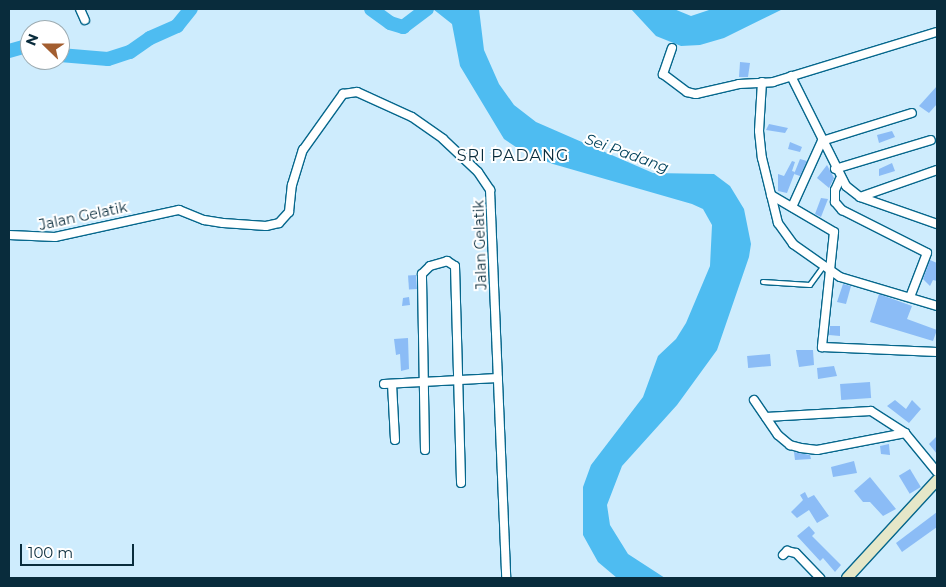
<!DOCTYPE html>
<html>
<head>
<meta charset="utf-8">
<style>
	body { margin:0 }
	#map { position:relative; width:946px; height:587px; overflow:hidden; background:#ceecfd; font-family:Montserrat,sans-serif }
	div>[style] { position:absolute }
	.water>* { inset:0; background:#4ebcf1 }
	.river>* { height:14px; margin:-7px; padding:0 7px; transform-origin:7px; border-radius:7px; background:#4ebcf1 }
	.building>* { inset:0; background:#8bbcf6; transform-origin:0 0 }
	.roads { filter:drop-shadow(1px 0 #06678c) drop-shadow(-1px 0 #06678c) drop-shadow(0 1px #06678c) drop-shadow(0 -1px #06678c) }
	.lane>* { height:4px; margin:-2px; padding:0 2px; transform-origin:2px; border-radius:2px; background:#fff }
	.street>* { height:8px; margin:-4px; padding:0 4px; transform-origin:4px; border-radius:4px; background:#fff }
	.secondary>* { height:10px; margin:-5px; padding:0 5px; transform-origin:5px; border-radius:5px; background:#e5e7c8 }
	span { translate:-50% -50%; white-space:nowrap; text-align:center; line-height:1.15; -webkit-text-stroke:4px #fff; paint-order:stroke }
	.street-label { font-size:14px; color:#092c3c }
	.water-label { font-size:15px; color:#00425c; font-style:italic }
	.quarter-label { font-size:16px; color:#092c3c; letter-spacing:1px }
	.frame { position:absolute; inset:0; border:10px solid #092c3c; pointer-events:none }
	.north { position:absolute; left:20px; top:20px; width:50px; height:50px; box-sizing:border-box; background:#fff; border:1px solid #9dabb1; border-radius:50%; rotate:292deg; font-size:14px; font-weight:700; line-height:20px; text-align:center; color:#092c3c }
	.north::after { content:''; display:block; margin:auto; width:18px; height:22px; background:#a35e30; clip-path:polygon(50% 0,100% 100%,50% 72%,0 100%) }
	.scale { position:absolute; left:20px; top:544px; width:114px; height:22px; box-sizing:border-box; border:2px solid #092c3c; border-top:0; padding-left:6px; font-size:15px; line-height:18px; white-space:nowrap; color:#092c3c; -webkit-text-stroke:4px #fff; paint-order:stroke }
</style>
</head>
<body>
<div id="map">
	<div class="water">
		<div style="clip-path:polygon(433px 9px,479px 9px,484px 50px,499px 84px,514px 105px,536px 122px,653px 173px,714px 174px,730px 186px,744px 209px,751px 244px,749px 257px,717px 350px,677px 405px,622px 466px,607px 505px,610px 525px,628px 554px,665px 578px,617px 578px,598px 562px,583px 535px,583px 487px,591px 465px,643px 397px,658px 356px,676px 339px,686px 323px,710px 266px,712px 225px,703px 209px,692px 204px,553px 164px,525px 153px,504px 139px,460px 66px,452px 24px)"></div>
		<div style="clip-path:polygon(631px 9px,674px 9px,691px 16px,712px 9px,783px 9px,724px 38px,700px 45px,681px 46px,656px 36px)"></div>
	</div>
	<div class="river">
		<div style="left:371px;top:9px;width:24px;rotate:36deg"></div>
		<div style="left:390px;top:23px;width:14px;rotate:17deg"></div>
		<div style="left:403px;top:27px;width:30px;rotate:-37deg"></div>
		<div style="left:9px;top:51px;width:22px;rotate:-16deg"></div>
		<div style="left:60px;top:55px;width:48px;rotate:4.8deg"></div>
		<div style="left:108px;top:59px;width:23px;rotate:-18deg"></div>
		<div style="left:130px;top:52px;width:24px;rotate:-35deg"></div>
		<div style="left:150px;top:38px;width:30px;rotate:-24deg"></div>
		<div style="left:177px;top:26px;width:22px;rotate:-51deg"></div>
	</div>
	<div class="building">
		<div style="clip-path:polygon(740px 62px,750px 63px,748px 77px,739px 77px)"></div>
		<div style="clip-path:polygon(937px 86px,937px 104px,929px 113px,919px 106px)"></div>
		<div style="clip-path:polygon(769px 124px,788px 128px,785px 133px,766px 130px)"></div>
		<div style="clip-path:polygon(892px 131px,895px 137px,879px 143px,877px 135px)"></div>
		<div style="clip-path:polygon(790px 142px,802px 147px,800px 152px,788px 149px)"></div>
		<div style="clip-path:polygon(800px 159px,807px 161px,800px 176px,794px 174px)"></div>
		<div style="clip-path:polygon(792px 161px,795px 162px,792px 171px,795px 172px,787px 193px,778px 191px,778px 174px,784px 176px)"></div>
		<div style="clip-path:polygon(892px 163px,895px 171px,879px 176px,879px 169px)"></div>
		<div style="clip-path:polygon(827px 165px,834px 178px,829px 188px,817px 178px)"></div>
		<div style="clip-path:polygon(821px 198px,828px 199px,821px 217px,815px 214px)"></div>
		<div style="clip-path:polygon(930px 260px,937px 263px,937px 281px,933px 280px,930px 286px,923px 279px)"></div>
		<div style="left:416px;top:275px;width:14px;height:8px;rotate:86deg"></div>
		<div style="clip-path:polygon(843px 284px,851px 286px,846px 304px,837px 302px)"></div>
		<div style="clip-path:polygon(879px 294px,912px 306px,907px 319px,937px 330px,933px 341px,870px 322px)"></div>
		<div style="clip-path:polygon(409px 297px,410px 305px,402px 306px,403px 298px)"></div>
		<div style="clip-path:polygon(830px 326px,840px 326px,840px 336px,829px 335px)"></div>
		<div style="clip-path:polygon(408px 338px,409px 369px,401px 371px,400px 354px,396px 355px,394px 339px)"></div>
		<div style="clip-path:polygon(796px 350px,813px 350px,814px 365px,799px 367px)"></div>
		<div style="left:770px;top:354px;width:12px;height:23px;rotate:85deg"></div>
		<div style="clip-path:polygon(834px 366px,837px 376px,818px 379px,817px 368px)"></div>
		<div style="left:870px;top:382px;width:16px;height:30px;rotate:86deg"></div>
		<div style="clip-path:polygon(895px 400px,906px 409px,912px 400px,921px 409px,909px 423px,887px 406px)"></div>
		<div style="clip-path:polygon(937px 436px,937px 454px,929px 444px)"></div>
		<div style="clip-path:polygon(889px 444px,890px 455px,881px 454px,880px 446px)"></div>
		<div style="clip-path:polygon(794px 452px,810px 455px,811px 459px,795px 460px)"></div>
		<div style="clip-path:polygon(854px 461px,857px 473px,833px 477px,831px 467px)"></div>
		<div style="left:910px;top:469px;width:21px;height:13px;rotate:59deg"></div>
		<div style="clip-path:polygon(870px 477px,896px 509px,883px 516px,870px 502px,863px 502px,854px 491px)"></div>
		<div style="clip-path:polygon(805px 492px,808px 498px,814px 495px,829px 516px,817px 523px,809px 510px,797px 518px,791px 512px,803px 500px,800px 495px)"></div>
		<div style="clip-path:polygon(937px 512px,937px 527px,902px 552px,896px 543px)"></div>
		<div style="clip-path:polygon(809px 526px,815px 533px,812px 536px,841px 565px,835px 572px,823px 558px,820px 561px,797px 536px)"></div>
	</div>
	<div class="roads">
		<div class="lane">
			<div style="left:763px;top:282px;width:47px;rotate:3.7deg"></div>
			<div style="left:810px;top:285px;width:22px;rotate:-54deg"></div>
		</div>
		<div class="street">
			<div style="left:80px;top:9px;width:12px;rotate:66deg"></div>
			<div style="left:672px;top:48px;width:28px;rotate:109deg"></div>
			<div style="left:663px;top:74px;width:30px;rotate:37deg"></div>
			<div style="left:687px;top:92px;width:9px;rotate:13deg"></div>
			<div style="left:696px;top:94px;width:44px;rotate:-13.1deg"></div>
			<div style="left:739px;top:84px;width:34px;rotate:-3deg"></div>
			<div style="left:773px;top:82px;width:171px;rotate:-17deg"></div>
			<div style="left:791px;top:76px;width:123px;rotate:63.4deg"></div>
			<div style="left:846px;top:186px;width:18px;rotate:38deg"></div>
			<div style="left:860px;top:197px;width:82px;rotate:19.3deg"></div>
			<div style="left:762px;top:82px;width:49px;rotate:93.5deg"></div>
			<div style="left:759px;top:131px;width:27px;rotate:84deg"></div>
			<div style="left:762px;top:158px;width:67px;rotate:76.2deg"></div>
			<div style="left:778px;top:223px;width:26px;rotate:54deg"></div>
			<div style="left:793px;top:244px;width:57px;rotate:35.1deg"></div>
			<div style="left:840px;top:277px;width:101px;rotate:16.6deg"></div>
			<div style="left:835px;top:169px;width:100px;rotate:-16.8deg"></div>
			<div style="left:840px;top:179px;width:12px;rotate:114deg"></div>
			<div style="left:835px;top:190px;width:12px;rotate:90deg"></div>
			<div style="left:835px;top:202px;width:11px;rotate:49deg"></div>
			<div style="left:842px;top:210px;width:95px;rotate:26.8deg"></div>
			<div style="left:927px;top:253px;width:47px;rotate:111.1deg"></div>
			<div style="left:771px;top:195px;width:73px;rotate:30.4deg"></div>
			<div style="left:834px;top:232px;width:116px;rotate:96deg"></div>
			<div style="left:822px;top:347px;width:115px;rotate:2.5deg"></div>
			<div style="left:860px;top:197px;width:82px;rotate:-19.3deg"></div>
			<div style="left:792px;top:207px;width:72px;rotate:-65.6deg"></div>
			<div style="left:822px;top:141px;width:94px;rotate:-17.3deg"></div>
			<div style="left:9px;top:235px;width:46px;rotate:2.5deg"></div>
			<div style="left:55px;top:237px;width:127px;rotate:-12.3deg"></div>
			<div style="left:179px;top:210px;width:27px;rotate:22deg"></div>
			<div style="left:204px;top:220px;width:19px;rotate:9deg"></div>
			<div style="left:223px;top:223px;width:43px;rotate:4deg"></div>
			<div style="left:266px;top:226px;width:13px;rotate:-13deg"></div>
			<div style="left:279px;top:223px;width:15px;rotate:-48deg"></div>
			<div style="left:289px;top:212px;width:27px;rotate:-84deg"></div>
			<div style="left:292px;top:185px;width:37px;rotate:-73deg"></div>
			<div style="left:303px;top:150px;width:69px;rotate:-54.5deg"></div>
			<div style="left:343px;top:94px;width:14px;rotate:-8deg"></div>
			<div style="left:357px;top:92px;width:60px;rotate:24.4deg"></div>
			<div style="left:412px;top:117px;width:38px;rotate:35deg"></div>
			<div style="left:443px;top:139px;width:48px;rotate:43.3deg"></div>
			<div style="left:478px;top:172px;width:22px;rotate:56deg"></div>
			<div style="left:490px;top:190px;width:388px;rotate:87.6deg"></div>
			<div style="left:384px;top:384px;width:114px;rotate:-3deg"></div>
			<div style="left:392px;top:384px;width:56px;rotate:86.9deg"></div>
			<div style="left:754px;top:400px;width:42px;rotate:55.6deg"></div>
			<div style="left:778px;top:435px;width:16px;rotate:40deg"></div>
			<div style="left:790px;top:445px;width:11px;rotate:15deg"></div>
			<div style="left:801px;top:448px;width:16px;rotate:7deg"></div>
			<div style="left:817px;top:450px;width:90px;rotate:-10.9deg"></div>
			<div style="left:766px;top:417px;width:105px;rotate:-3.3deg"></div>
			<div style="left:871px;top:411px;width:40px;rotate:32.9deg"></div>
			<div style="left:905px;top:433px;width:50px;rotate:50.6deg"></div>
			<div style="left:425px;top:450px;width:176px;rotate:-91deg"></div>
			<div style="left:422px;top:274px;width:11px;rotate:-45deg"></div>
			<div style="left:430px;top:266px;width:18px;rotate:-16deg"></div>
			<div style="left:447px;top:261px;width:9px;rotate:32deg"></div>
			<div style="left:455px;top:266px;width:217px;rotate:88.4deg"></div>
			<div style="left:783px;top:555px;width:6px;rotate:-45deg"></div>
			<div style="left:787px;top:551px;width:9px;rotate:13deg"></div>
			<div style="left:796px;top:553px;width:35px;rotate:46deg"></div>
		</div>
		<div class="secondary">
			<div style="left:847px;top:578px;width:133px;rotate:-47.4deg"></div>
		</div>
	</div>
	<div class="street-label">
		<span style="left:83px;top:216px;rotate:-12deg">Jalan Gelatik</span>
		<span style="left:480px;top:245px;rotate:-92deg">Jalan Gelatik</span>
	</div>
	<div class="water-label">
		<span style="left:627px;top:153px;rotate:20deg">Sei Padang</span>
	</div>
	<div class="quarter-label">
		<span style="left:513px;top:156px">SRI PADANG</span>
	</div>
	<div class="frame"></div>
	<div class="north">N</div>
	<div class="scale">100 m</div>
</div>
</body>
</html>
